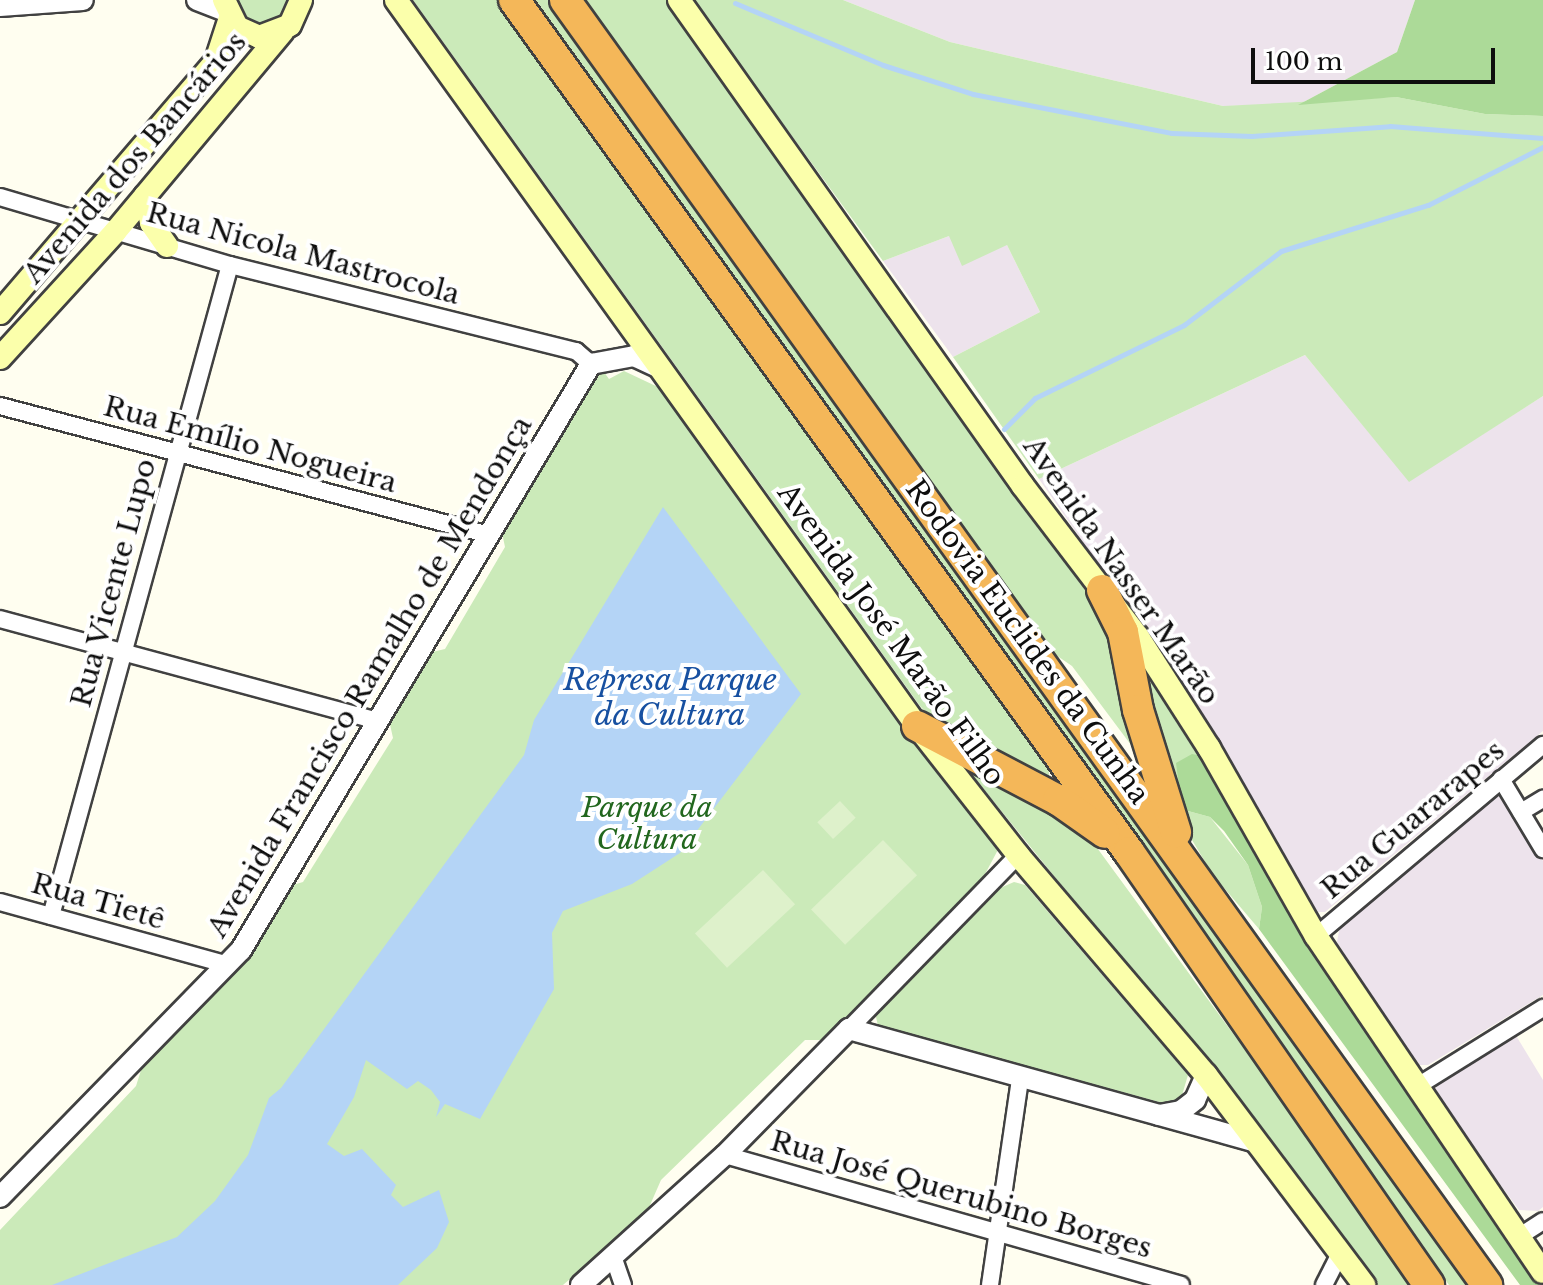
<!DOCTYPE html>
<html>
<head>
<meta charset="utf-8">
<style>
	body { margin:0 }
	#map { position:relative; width:1543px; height:1285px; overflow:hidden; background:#fffef0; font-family:"Libre Baskerville",serif }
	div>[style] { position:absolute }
	.industrial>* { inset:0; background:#ede3ec }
	.green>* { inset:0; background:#cbeab9 }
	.forest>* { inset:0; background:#acda98 }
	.pitch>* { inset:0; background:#def1cb; transform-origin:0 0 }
	.water>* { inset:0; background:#b4d4f6 }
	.stream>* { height:5px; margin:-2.5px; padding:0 2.5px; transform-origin:2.5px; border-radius:2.5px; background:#b4d4f6 }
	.roads { filter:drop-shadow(2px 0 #414141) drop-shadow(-2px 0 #414141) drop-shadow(0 2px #414141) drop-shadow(0 -2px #414141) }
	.minor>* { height:16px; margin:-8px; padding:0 8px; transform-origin:8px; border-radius:8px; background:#fff }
	.tertiary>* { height:20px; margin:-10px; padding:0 10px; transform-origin:10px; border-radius:10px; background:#fff }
	.secondary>* { height:22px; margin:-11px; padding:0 11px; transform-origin:11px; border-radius:11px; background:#fbffab }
	.motorway>* { height:30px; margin:-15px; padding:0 15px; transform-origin:15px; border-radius:15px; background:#f4b759 }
	span { translate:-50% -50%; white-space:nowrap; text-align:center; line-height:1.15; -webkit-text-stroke:8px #fff; paint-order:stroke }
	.street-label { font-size:28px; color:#0e0e0e }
	.park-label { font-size:28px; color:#22671e; font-style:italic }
	.water-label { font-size:30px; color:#1750a1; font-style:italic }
	.scale { position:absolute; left:1251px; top:48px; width:244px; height:36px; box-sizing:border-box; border:4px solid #0e0e0e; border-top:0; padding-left:10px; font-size:24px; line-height:28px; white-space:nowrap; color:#0e0e0e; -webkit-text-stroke:6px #fff; paint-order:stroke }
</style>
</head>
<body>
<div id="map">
	<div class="industrial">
		<div style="clip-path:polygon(843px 0,1415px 0,1397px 52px,1298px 105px,1223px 106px,950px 42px)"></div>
		<div style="clip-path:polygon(949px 236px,1007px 245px,1040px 312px,953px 357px,883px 261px)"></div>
		<div style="clip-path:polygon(1305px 355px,1409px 481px,1543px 396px,1543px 731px,1325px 912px,1311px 912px,1176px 676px,1039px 479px)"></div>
		<div style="clip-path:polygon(1493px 795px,1504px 796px,1543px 861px,1543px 995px,1428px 1065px,1416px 1065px,1337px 942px,1340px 926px)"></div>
		<div style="clip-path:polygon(1515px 1034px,1543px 1080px,1543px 1207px,1538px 1211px,1519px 1210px,1433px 1094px,1438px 1083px)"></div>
	</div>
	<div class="green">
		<div style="clip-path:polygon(230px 0,296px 0,289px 19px,249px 29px)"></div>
		<div style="clip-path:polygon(413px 0,502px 0,989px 673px,1049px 768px,1049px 780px,942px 729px,920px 706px)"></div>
		<div style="clip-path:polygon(525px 0,555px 0,1475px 1285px,1449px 1285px)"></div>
		<div style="clip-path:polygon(584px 0,670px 0,1112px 617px,1137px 753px,1072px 666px,1053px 653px)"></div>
		<div style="clip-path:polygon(693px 0,843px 0,950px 42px,1223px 106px,1396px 97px,1485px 114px,1543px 116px,1543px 396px,1409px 482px,1305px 355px,1039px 479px,953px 357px,1040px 312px,1007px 245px,962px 266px,949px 236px,883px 261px)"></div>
		<div style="clip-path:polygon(601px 368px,609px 379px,624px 371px,660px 388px,1000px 846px,976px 891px,825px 1040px,805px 1040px,661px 1180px,647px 1212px,563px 1285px,0 1285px,0 1230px,136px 1086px,143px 1064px,286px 887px,303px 882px,393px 738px,389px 720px,428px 653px,445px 649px,505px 547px,501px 528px)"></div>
		<div style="clip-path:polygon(1151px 682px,1160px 686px,1202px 756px,1188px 811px,1210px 817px,1248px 865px,1262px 907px,1259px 929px,1213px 875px,1183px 825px,1145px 690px)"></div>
		<div style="clip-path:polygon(952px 750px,1073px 815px,1417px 1285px,1372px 1285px,1139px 981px)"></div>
		<div style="clip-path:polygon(1014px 882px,1025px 885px,1188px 1075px,1180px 1102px,1170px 1105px,878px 1026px,874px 1008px,991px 892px)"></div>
	</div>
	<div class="forest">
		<div style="clip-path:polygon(1415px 0,1543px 0,1543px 116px,1485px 114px,1396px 97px,1298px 105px,1397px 52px)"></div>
		<div style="clip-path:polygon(1192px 754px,1202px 756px,1316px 954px,1540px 1285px,1520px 1285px,1259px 929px,1262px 907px,1248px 865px,1224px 831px,1210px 817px,1188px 811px,1180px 794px,1176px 763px)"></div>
	</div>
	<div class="pitch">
		<div style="left:840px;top:801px;width:23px;height:31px;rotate:47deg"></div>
		<div style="left:883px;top:840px;width:49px;height:100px;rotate:46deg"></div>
		<div style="left:763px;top:870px;width:47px;height:93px;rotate:47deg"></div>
	</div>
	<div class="water">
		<div style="clip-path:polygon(663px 507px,801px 694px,680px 853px,632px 884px,563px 911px,552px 933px,554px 989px,480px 1119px,445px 1104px,436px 1117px,440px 1102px,431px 1090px,418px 1081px,407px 1089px,366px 1060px,354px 1097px,327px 1144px,344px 1156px,362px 1149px,396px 1185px,391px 1195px,403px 1207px,439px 1190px,449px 1222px,437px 1248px,398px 1285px,52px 1285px,177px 1237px,215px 1201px,248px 1155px,269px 1098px,281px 1088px,524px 755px,534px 720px)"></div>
	</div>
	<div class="stream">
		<div style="left:735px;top:3px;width:160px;rotate:22.7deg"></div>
		<div style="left:883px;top:65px;width:95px;rotate:17.9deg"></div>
		<div style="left:973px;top:94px;width:203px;rotate:11.1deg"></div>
		<div style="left:1172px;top:133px;width:80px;rotate:2.1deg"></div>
		<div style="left:1252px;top:136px;width:138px;rotate:-4.1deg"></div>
		<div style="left:1390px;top:126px;width:153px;rotate:4.5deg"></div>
		<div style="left:1004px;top:429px;width:44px;rotate:-45deg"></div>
		<div style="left:1035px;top:398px;width:166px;rotate:-26.1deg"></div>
		<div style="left:1184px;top:325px;width:122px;rotate:-37.3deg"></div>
		<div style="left:1281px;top:251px;width:154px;rotate:-17.4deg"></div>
		<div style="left:1428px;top:205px;width:129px;rotate:-26.8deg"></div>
	</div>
	<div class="roads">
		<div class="minor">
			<div style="left:0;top:197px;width:240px;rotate:16.5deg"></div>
			<div style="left:230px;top:265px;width:357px;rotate:14deg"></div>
			<div style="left:576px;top:351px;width:20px;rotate:41deg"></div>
			<div style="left:0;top:406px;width:503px;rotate:14.76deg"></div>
			<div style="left:0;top:619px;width:392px;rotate:15.1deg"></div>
			<div style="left:1501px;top:779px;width:82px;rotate:59deg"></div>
			<div style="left:1521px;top:812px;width:26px;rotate:-31deg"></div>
			<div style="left:0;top:902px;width:237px;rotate:15.4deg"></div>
			<div style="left:51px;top:916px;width:675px;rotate:-74.63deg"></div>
			<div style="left:1316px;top:936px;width:297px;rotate:-40.1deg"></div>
			<div style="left:849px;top:1029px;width:243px;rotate:-45.8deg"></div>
			<div style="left:1416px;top:1087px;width:150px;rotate:-31.9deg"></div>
			<div style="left:725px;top:1155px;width:474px;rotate:15.9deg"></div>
			<div style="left:1520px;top:1236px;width:27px;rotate:-33deg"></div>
			<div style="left:614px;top:1259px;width:28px;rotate:71deg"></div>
			<div style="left:990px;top:1285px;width:207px;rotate:-81.7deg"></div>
			<div style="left:1324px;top:1285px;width:37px;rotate:-63deg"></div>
		</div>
		<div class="tertiary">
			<div style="left:197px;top:0;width:31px;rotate:21deg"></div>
			<div style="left:0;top:6px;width:83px;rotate:-4.1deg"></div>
			<div style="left:1159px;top:1115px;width:22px;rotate:-10deg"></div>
			<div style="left:1181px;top:1111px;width:18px;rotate:-38deg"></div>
			<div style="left:1195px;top:1100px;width:27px;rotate:-66deg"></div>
			<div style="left:0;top:1197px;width:345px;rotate:-45.7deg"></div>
			<div style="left:241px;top:950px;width:683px;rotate:-59.15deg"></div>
			<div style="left:591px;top:364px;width:44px;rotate:-10.5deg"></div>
			<div style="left:634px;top:356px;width:26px;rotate:25deg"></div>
			<div style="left:581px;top:1285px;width:194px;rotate:-42.1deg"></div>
			<div style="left:725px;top:1155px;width:177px;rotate:-45.5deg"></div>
			<div style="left:849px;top:1029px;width:423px;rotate:15.5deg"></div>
		</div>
		<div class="secondary">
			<div style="left:224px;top:0;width:30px;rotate:64deg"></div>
			<div style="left:237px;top:27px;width:24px;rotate:24deg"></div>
			<div style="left:259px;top:37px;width:33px;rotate:-21deg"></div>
			<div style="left:290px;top:25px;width:27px;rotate:-66deg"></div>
			<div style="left:396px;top:0;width:894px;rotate:54.34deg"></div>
			<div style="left:917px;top:726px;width:164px;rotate:51.9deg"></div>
			<div style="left:1018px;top:855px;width:289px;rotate:49.5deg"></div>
			<div style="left:1206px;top:1075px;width:263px;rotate:53deg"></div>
			<div style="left:679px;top:0;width:595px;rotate:54.71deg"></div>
			<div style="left:1023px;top:486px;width:190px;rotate:52.7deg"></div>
			<div style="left:1138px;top:637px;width:132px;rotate:57.4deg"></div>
			<div style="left:1209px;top:748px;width:216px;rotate:60.4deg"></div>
			<div style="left:1316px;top:936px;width:405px;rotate:56deg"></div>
			<div style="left:145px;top:196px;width:28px;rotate:77deg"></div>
			<div style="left:151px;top:223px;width:28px;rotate:55deg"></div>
			<div style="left:0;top:313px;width:332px;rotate:-49.4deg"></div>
			<div style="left:216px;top:61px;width:45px;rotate:-72deg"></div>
			<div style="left:0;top:358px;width:171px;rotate:-47.6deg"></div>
			<div style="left:115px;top:232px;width:261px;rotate:-50.1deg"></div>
		</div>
		<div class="motorway">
			<div style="left:514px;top:0;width:1051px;rotate:54.18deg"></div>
			<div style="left:1129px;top:852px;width:527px;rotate:55.28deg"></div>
			<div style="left:565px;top:0;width:1582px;rotate:54.34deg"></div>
			<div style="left:1102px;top:590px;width:47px;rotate:63.4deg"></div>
			<div style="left:1123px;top:632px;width:79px;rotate:79.1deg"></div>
			<div style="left:1138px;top:710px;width:128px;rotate:72.7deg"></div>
			<div style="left:917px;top:726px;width:159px;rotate:27.7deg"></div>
			<div style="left:1058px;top:800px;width:57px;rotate:35.1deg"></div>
		</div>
	</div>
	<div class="street-label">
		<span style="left:135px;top:158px;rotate:-49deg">Avenida dos Bancários</span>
		<span style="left:303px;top:254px;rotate:15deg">Rua Nicola Mastrocola</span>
		<span style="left:250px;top:445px;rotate:15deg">Rua Emílio Nogueira</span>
		<span style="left:1121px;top:571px;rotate:55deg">Avenida Nasser Marão</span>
		<span style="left:114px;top:583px;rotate:-75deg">Rua Vicente Lupo</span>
		<span style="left:891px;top:635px;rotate:54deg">Avenida José Marão Filho</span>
		<span style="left:1027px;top:642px;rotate:54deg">Rodovia Euclides da Cunha</span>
		<span style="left:370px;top:677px;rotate:-59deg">Avenida Francisco Ramalho de Mendonça</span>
		<span style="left:1413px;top:820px;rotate:-40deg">Rua Guararapes</span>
		<span style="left:98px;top:902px;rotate:16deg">Rua Tietê</span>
		<span style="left:961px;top:1195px;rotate:16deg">Rua José Querubino Borges</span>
	</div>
	<div class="park-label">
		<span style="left:647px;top:824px">Parque da<br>Cultura</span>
	</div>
	<div class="water-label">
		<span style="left:670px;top:697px">Represa Parque<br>da Cultura</span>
	</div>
	<div class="scale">100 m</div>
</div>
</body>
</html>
